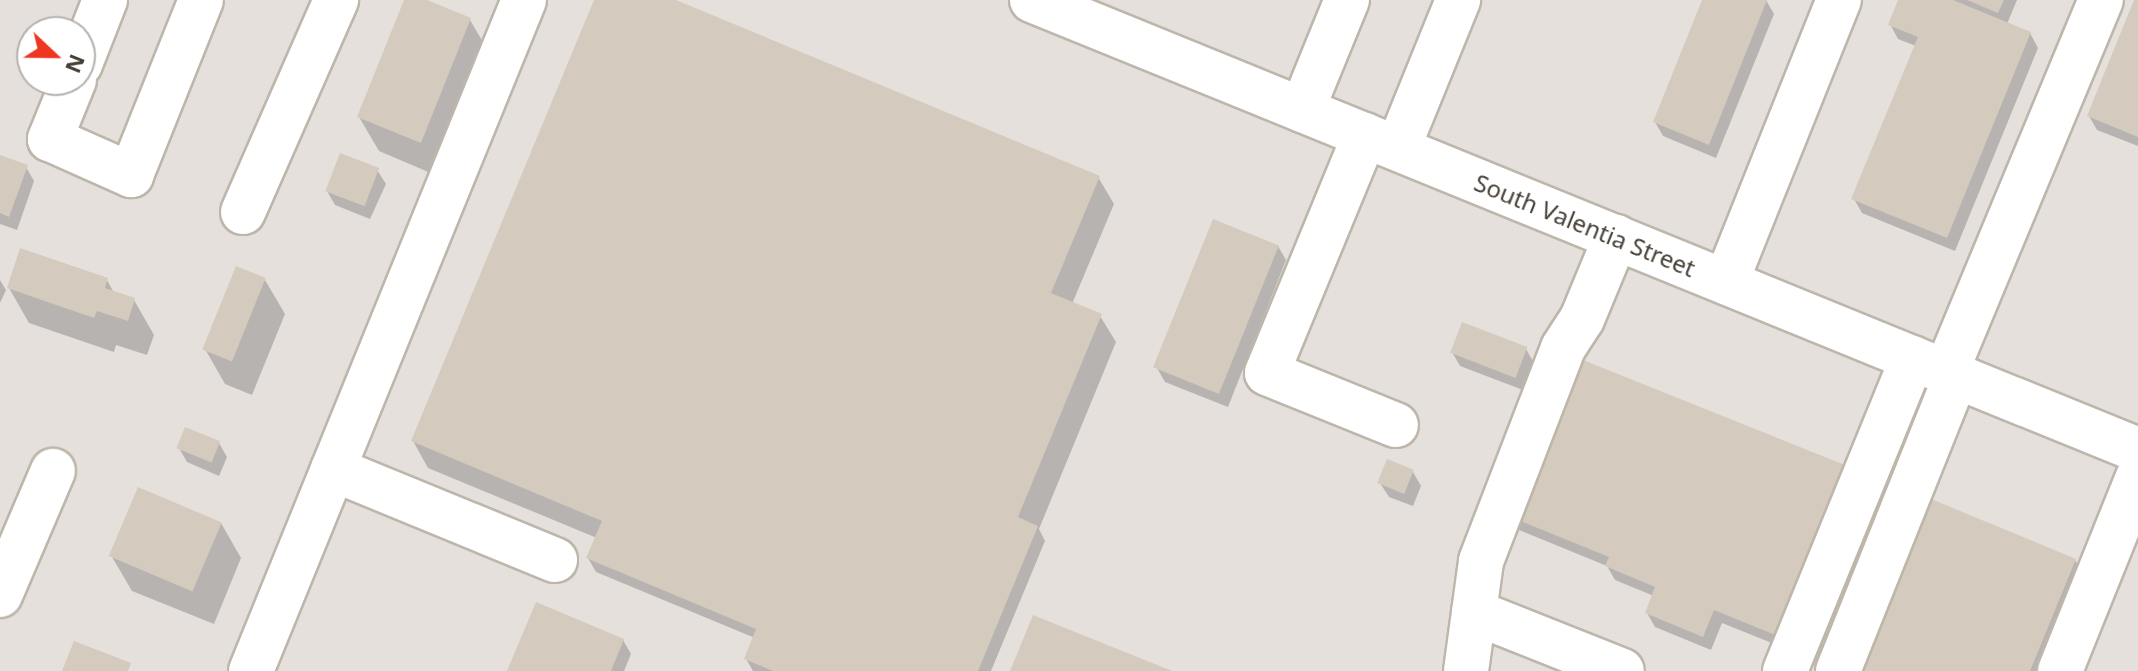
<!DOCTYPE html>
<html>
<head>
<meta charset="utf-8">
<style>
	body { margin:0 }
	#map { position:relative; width:2138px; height:671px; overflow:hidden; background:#f3eee7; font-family:"Noto Sans",sans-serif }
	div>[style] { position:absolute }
	.industrial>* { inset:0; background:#e5e0dc }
	.shadow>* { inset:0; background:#0003 }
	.building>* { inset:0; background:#d4cabd; transform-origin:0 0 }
	.roads { filter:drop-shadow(2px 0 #beb6aa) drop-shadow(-2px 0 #beb6aa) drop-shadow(0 2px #beb6aa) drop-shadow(0 -2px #beb6aa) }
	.minor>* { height:44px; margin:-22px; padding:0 22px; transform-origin:22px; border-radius:22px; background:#fff }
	span { translate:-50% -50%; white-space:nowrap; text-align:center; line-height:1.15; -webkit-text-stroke:7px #fff; paint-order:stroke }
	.street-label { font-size:24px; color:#453f36 }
	.north { position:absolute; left:16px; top:16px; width:80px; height:80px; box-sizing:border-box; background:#fff; border:2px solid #b5b2af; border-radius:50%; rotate:112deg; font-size:22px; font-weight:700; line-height:32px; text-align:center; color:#453f36 }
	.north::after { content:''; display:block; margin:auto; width:28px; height:36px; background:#ef3621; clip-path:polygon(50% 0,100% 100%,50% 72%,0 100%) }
</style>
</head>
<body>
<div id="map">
	<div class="industrial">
		<div style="clip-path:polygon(evenodd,0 0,2138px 0,2138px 671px,0 671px,0 0,32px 32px,80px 32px,80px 80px,32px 80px,32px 32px)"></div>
	</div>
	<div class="shadow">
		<div style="clip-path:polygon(406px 0,421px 0,470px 20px,490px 54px,440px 177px,379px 151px,359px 117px)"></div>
		<div style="clip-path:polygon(596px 0,671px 0,1098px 177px,1114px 204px,1072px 304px,1100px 316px,1116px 342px,1039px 529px,1045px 541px,991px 671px,753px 671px,746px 659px,755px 638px,596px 572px,588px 558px,597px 538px,428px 468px,413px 441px)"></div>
		<div style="clip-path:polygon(1704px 0,1766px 0,1774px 14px,1716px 158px,1663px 136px,1655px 122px)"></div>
		<div style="clip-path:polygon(1900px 0,2017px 0,2007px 24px,2030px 33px,2038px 48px,1955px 251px,1862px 213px,1854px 199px,1916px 46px,1898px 39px,1890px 24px)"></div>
		<div style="clip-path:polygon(2138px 0,2138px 146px,2097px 130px,2089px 116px)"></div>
		<div style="clip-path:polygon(0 158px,26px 167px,34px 181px,17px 230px,0 224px)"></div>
		<div style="clip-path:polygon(377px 170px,386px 184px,370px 219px,335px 205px,327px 191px)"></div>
		<div style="clip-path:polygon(1278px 246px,1286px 260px,1228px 407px,1165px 382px,1157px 368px)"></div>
		<div style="clip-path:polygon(0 280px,6px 290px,0 303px)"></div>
		<div style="clip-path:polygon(107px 280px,114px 293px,134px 300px,154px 335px,147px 355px,116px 345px,114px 352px,29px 323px,9px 288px)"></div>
		<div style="clip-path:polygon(265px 280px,285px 314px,252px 395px,225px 384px,205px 349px)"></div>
		<div style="clip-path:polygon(1526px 349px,1534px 363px,1523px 390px,1460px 366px,1452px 352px)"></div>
		<div style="clip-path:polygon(1574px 358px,1794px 652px,1722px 623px,1711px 650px,1655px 627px,1647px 613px,1654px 596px,1615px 580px,1607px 566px,1519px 530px,1511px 516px)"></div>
		<div style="clip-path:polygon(219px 443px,227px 457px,219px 476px,187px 462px,179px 448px)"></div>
		<div style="clip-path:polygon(1413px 472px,1421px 486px,1413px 506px,1389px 497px,1380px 483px)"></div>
		<div style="clip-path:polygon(221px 523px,241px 558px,214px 624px,132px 591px,112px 557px)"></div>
		<div style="clip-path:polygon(2075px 560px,2083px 574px,2043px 671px,1863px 671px)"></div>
		<div style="clip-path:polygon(623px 640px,631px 654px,624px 671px,509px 671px)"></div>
	</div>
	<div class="building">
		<div style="clip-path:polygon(404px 0,427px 0,471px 18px,421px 143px,357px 117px)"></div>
		<div style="clip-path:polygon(594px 0,676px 0,1100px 176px,1051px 293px,1102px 314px,1018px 517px,1038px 526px,978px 671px,773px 671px,744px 659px,756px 629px,586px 558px,602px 521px,411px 441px)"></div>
		<div style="clip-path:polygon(1702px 0,1767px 0,1709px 145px,1653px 122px)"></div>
		<div style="clip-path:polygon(1898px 0,1953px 0,2031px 32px,1947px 238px,1851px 199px,1918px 37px,1888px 25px)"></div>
		<div style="clip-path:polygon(1967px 0,2004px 0,1998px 13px)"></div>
		<div style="clip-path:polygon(2134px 0,2138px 0,2138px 137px,2087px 116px)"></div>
		<div style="left:340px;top:153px;width:42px;height:41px;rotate:21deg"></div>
		<div style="clip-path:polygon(0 155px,28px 165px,9px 217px,0 213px)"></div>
		<div style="left:1213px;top:219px;width:71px;height:160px;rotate:22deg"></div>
		<div style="clip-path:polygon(20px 248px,108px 278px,105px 288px,135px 298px,128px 321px,97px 311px,94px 318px,7px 288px)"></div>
		<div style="left:236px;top:266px;width:32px;height:90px;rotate:22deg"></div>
		<div style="left:1462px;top:322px;width:70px;height:33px;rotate:21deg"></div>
		<div style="clip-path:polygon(1573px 356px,1855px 469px,1787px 640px,1714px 610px,1703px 637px,1645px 613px,1655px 587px,1605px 566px,1609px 557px,1508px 516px)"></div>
		<div style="left:185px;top:427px;width:38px;height:23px;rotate:22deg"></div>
		<div style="left:1387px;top:459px;width:29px;height:26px;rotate:22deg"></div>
		<div style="left:138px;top:487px;width:91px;height:75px;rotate:23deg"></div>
		<div style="clip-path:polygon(1931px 499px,2076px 559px,2030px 671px,1861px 671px)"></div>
		<div style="clip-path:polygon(536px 602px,624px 639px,611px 671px,507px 671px)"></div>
		<div style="clip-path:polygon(1033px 615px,1172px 671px,1010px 671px)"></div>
		<div style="clip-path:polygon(74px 641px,131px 663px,128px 671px,62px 671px)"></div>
	</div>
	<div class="roads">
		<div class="minor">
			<div style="left:1032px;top:0;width:1194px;rotate:22.14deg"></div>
			<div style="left:80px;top:64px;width:69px;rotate:-68.7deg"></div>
			<div style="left:74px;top:80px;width:64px;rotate:112.1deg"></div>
			<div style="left:50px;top:139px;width:89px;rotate:24deg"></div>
			<div style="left:131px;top:175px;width:188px;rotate:-68.2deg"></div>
			<div style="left:1302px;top:110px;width:119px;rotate:-67.8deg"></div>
			<div style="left:1365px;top:135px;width:257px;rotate:112.4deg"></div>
			<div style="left:1267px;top:373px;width:139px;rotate:22deg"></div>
			<div style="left:1398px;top:148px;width:160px;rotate:-67.9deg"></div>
			<div style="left:243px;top:212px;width:232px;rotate:-66.3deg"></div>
			<div style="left:1726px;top:282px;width:304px;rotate:-68.2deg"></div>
			<div style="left:1946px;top:372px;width:403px;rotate:-67.4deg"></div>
			<div style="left:333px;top:469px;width:240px;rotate:22.3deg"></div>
			<div style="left:0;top:595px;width:135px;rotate:-66.9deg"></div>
			<div style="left:1474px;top:612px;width:159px;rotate:21.7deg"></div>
			<div style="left:251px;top:671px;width:724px;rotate:-67.86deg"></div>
			<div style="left:1466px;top:671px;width:111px;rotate:-82.2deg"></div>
			<div style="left:1481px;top:561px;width:228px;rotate:-68.9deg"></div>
			<div style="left:1563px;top:348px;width:35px;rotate:-57deg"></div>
			<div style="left:1582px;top:319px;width:89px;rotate:-67.5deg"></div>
			<div style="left:1785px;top:671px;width:338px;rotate:-67.8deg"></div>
			<div style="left:1838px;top:671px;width:318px;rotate:-68.2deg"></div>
			<div style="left:2060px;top:671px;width:209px;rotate:-68.1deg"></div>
		</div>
	</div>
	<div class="street-label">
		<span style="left:1585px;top:225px;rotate:22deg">South Valentia Street</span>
	</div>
	<div class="north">N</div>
</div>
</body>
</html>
